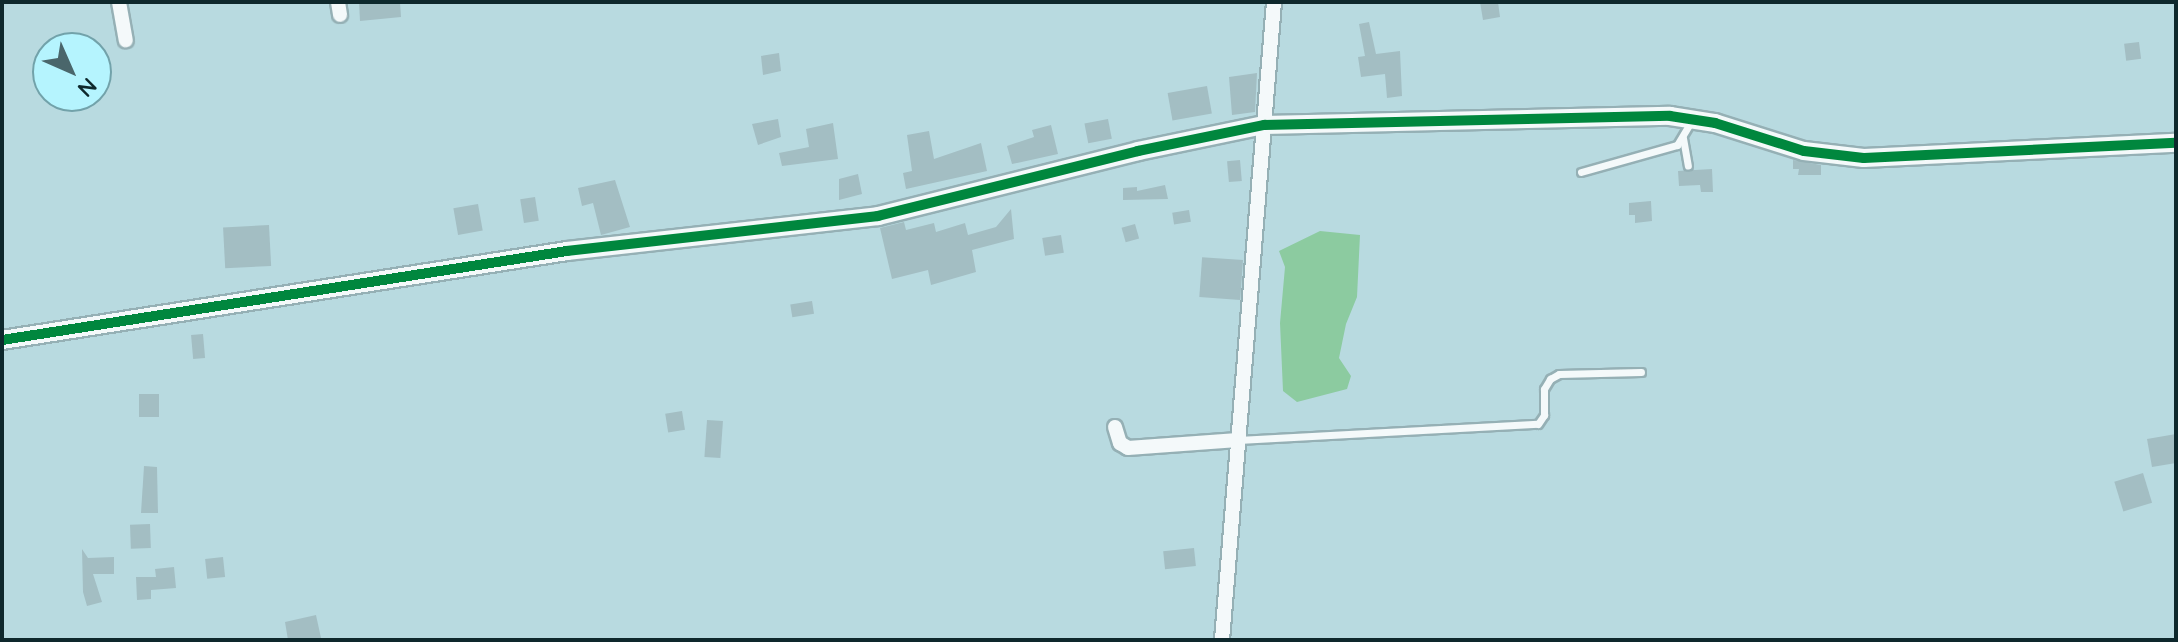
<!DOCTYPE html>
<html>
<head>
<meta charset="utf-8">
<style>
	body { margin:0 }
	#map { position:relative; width:2178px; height:642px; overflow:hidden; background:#b8dae0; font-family:Quicksand,sans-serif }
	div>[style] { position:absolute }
	.water>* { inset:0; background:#8ccba0 }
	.building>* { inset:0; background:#a3bec3; transform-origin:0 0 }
	.roads { filter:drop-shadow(2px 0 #95b0b5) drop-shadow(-2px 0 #95b0b5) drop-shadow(0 2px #95b0b5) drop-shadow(0 -2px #95b0b5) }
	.service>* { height:7px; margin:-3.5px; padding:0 3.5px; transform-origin:3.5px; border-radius:3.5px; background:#f4f9fa }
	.minor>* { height:14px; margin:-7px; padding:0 7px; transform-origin:7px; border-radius:7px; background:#f4f9fa }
	.tertiary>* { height:18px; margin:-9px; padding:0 9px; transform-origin:9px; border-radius:9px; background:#f4f9fa }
	.cycleway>* { height:10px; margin:-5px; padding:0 5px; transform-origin:5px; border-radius:5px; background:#00873e }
	span { translate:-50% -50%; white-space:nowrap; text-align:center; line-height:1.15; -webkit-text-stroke:6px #b5f4fe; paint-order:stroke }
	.frame { position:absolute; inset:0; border:4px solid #0e282c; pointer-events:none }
	.north { position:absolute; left:32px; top:32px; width:80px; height:80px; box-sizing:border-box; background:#b5f4fe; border:2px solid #72a2aa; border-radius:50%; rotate:135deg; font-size:22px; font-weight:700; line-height:32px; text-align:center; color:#0e282c }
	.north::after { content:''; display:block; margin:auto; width:28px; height:36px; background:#4a666b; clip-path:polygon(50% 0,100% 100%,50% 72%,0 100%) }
</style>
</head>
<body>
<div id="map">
	<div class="water">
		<div style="clip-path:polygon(1320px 231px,1360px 235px,1357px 297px,1346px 324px,1339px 358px,1351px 376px,1347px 389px,1297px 402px,1283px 391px,1280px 323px,1285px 267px,1279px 251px)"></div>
	</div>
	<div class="building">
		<div style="clip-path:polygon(359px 2px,400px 2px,401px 17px,360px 21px)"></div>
		<div style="clip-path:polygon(1480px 2px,1498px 2px,1500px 17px,1483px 20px)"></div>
		<div style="clip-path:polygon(1369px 22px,1376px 54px,1400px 51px,1402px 96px,1387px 98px,1385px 74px,1361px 77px,1358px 57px,1365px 56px,1359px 24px)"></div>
		<div style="left:2139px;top:42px;width:17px;height:15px;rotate:83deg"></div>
		<div style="clip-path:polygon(779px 53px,781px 71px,763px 75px,761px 56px)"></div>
		<div style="clip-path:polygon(1257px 73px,1255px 112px,1232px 115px,1229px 77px)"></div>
		<div style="left:1207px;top:86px;width:28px;height:40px;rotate:80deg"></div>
		<div style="clip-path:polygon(778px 119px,781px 137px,758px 145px,752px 124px)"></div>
		<div style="left:1108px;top:119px;width:20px;height:24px;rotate:79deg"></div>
		<div style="clip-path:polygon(833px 123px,838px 159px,782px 166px,779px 153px,809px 147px,806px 129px)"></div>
		<div style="clip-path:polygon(1051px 125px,1058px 154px,1012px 164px,1007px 146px,1034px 137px,1032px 130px)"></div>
		<div style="clip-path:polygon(929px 131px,934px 159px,981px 143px,987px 171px,906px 189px,903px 173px,912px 171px,907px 135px)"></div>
		<div style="left:1240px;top:160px;width:21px;height:13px;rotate:85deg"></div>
		<div style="clip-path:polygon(1793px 160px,1821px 165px,1821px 175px,1798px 175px,1799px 169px,1793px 169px)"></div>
		<div style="clip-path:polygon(1712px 169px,1713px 192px,1701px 192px,1700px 185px,1679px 186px,1678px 171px)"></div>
		<div style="clip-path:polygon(858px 174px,862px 194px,839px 200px,839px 179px)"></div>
		<div style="clip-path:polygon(615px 180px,630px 227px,601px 235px,593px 203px,582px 206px,578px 188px)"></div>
		<div style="clip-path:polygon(1165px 185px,1168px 199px,1123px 200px,1123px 188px,1137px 187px,1137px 191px)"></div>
		<div style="left:535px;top:197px;width:24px;height:15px;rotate:81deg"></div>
		<div style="clip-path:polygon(1651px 201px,1652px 221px,1635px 223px,1635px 215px,1629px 215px,1629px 203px)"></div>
		<div style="left:478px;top:204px;width:27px;height:25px;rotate:80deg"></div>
		<div style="clip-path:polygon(1011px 209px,1014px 239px,972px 250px,976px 272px,931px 285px,928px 270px,892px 279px,880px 228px,904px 222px,906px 230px,934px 223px,936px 232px,965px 223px,968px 235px,996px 227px)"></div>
		<div style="left:1189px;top:210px;width:12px;height:17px;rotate:81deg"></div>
		<div style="left:1135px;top:224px;width:15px;height:14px;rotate:74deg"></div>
		<div style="left:269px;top:225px;width:41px;height:46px;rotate:87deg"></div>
		<div style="left:1061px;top:235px;width:18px;height:19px;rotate:81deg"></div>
		<div style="left:1243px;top:260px;width:40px;height:41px;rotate:94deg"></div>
		<div style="left:812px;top:301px;width:13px;height:22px;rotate:81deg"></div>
		<div style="left:203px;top:334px;width:24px;height:12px;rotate:85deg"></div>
		<div style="left:159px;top:394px;width:23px;height:20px;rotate:90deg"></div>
		<div style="left:682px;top:411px;width:19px;height:17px;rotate:81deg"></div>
		<div style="left:707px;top:420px;width:16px;height:37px;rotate:4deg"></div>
		<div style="clip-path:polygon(2176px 434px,2176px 463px,2152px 467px,2147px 439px)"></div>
		<div style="clip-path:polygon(144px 466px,157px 467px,158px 513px,141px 513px)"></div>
		<div style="left:2143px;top:473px;width:31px;height:30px;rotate:73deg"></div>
		<div style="left:150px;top:524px;width:24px;height:20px;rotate:88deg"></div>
		<div style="left:1194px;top:548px;width:18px;height:31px;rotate:84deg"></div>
		<div style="clip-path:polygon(82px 549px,88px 558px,114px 557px,114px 574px,93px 574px,102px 602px,87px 606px,83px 592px)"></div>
		<div style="left:223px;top:557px;width:20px;height:18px;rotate:84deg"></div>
		<div style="clip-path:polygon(174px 567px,176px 588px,151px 590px,151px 599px,137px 600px,136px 577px,156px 577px,155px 569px)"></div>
		<div style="clip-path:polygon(316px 615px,321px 638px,288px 640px,285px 622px)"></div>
	</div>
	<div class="roads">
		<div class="service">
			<div style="left:1683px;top:138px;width:28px;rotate:80deg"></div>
			<div style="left:1581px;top:172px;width:100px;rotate:-15.7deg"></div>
			<div style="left:1677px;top:145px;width:27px;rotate:-59deg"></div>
			<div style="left:1238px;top:440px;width:300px;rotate:-3.1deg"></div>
			<div style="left:1538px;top:424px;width:11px;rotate:-56deg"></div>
			<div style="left:1544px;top:415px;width:26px;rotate:-90deg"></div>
			<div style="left:1544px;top:389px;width:12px;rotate:-59deg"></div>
			<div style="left:1550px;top:379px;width:10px;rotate:-29deg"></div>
			<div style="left:1559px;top:374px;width:82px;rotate:-1.4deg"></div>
		</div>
		<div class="minor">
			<div style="left:119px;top:2px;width:39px;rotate:80deg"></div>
			<div style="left:338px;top:2px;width:13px;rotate:81deg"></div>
			<div style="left:1115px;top:427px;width:17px;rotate:73deg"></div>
			<div style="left:1120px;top:443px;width:9px;rotate:32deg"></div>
			<div style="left:1128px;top:448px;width:110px;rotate:-4.2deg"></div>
			<div style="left:1222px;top:640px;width:640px;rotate:-85.34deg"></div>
		</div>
		<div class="tertiary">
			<div style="left:2px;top:340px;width:572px;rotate:-8.95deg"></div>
			<div style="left:567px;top:251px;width:313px;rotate:-6.4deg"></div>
			<div style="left:878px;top:216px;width:268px;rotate:-14deg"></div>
			<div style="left:1138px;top:151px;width:129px;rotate:-11.7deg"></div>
			<div style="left:1264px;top:125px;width:406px;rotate:-1.3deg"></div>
			<div style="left:1670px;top:116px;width:46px;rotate:8.8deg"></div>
			<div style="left:1715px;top:123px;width:93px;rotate:17.5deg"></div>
			<div style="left:1804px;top:151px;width:60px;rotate:6.7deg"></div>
			<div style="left:1864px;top:158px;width:312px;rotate:-2.8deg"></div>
		</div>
	</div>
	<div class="cycleway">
		<div style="left:2px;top:340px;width:572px;rotate:-8.95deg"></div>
		<div style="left:567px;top:251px;width:313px;rotate:-6.4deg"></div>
		<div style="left:878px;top:216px;width:268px;rotate:-14deg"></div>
		<div style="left:1138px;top:151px;width:129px;rotate:-11.7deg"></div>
		<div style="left:1264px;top:125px;width:406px;rotate:-1.3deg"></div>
		<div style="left:1670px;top:116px;width:46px;rotate:8.8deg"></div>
		<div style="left:1715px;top:123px;width:93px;rotate:17.5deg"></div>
		<div style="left:1804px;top:151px;width:60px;rotate:6.7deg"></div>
		<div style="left:1864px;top:158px;width:312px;rotate:-2.8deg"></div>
	</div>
	<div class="frame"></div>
	<div class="north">N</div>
</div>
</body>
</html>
